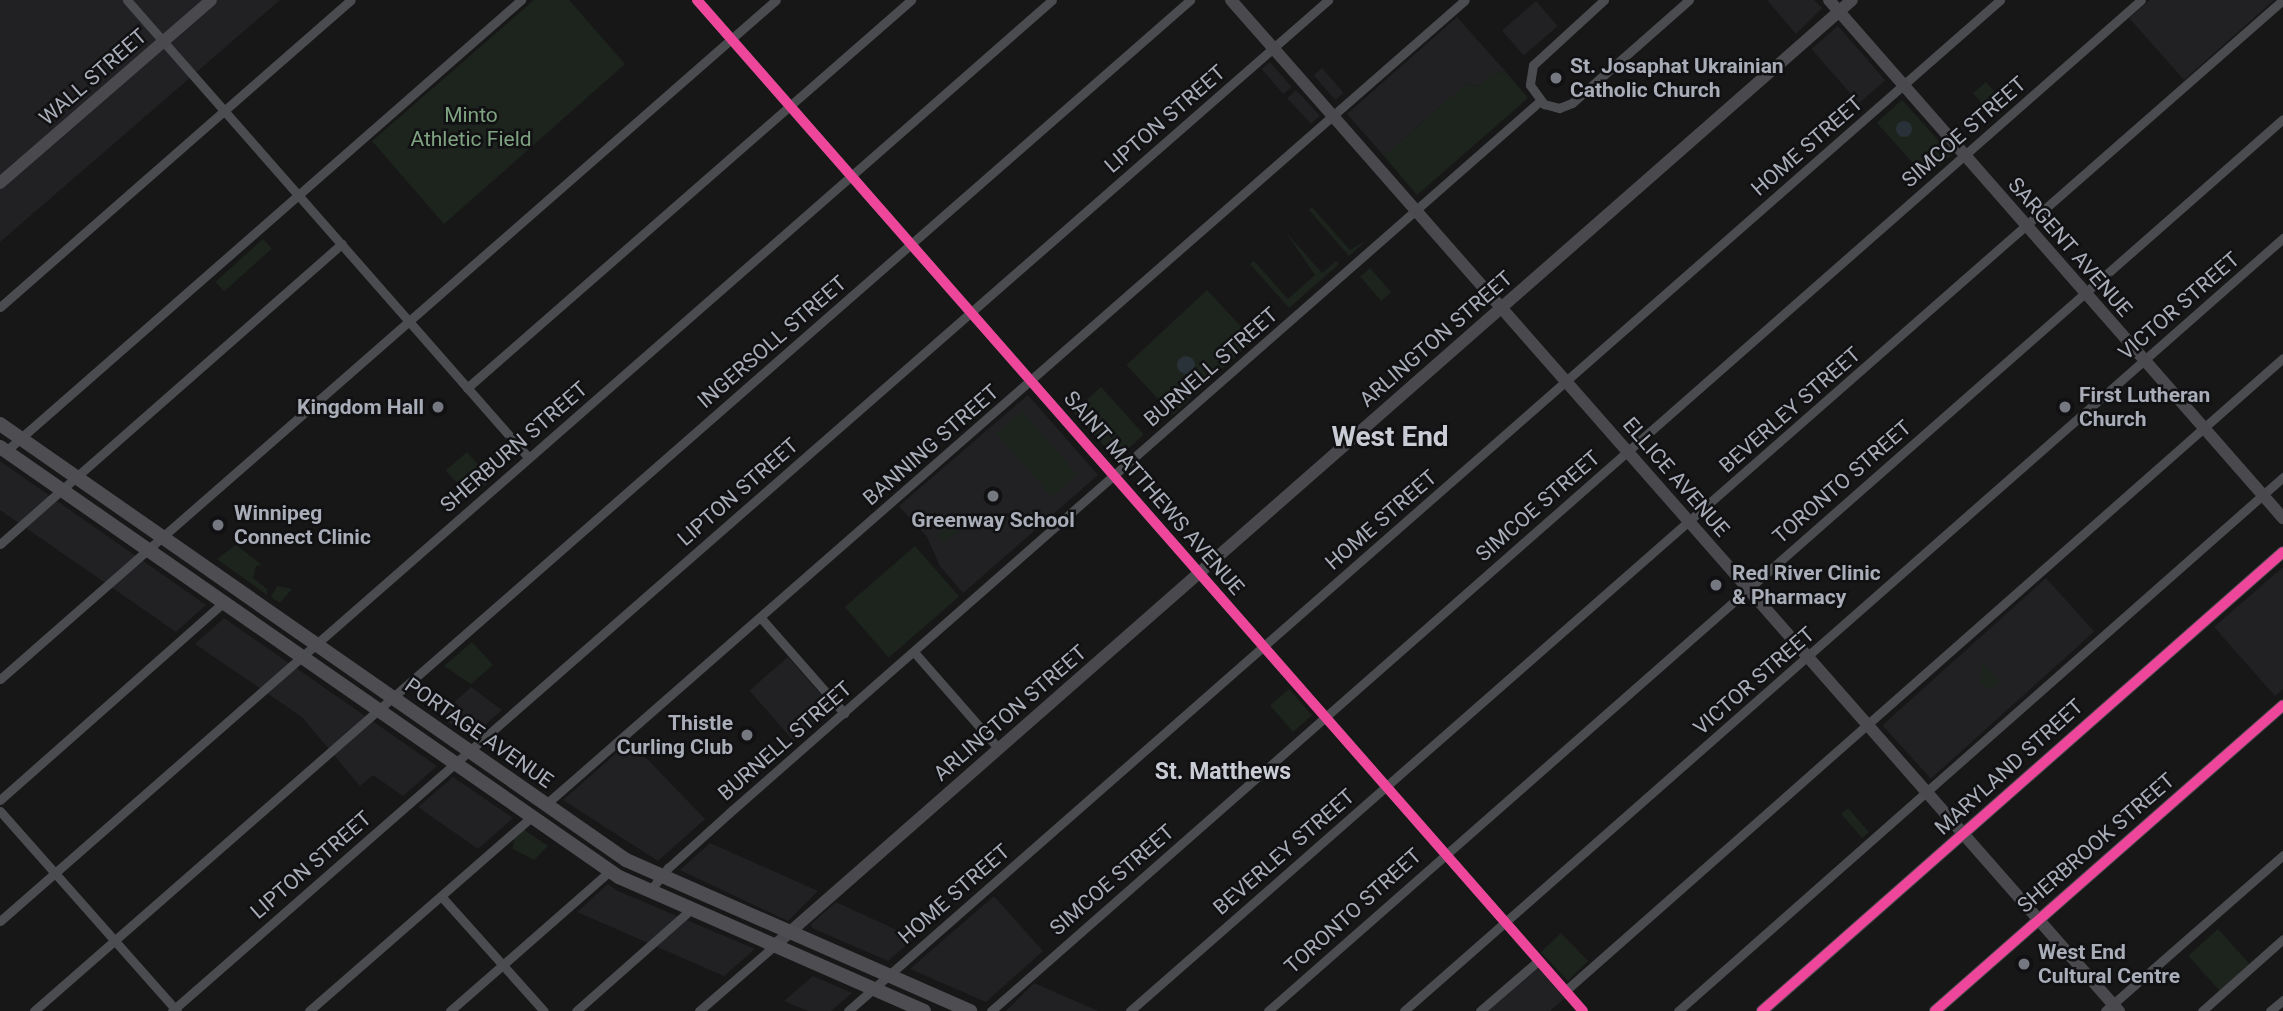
<!DOCTYPE html>
<html>
<head>
<meta charset="utf-8">
<style>
	body { margin:0 }
	#map { position:relative; width:2283px; height:1011px; overflow:hidden; background:#171717; font-family:Roboto,sans-serif }
	div>[style] { position:absolute }
	.built>* { inset:0; background:#212123; transform-origin:0 0 }
	.green>* { inset:0; background:#1d241e; transform-origin:0 0 }
	.water>* { inset:0; background:#2a3239 }
	.round { border-radius:50% }
	.minor>* { height:9px; margin:-4.5px; padding:0 4.5px; transform-origin:4.5px; border-radius:4.5px; background:#4b4c50 }
	.tertiary>* { height:10px; margin:-5px; padding:0 5px; transform-origin:5px; border-radius:5px; background:#4b4c50 }
	.secondary>* { height:12px; margin:-6px; padding:0 6px; transform-origin:6px; border-radius:6px; background:#4a4a4e }
	.trunk>* { height:14px; margin:-7px; padding:0 7px; transform-origin:7px; border-radius:7px; background:#4e4e52 }
	.cycleway>* { height:10px; margin:-5px; padding:0 5px; transform-origin:5px; border-radius:5px; background:#ed469a }
	.dots>* { width:19px; height:19px; translate:-50% -50%; box-sizing:border-box; border:4px solid #111113; border-radius:50% }
	span { translate:-50% -50%; white-space:nowrap; text-align:center; line-height:1.15; -webkit-text-stroke:5px #111113; paint-order:stroke }
	.poi-label { font-size:21px; color:#a8adb8; font-weight:700 }
	.left { translate:0 -50%; text-align:left }
	.right { translate:-100% -50%; text-align:right }
	.street-label { font-size:21px; color:#a8adb8 }
	.park-label { font-size:21px; color:#7fa381 }
	.neighbourhood-label { font-size:23px; color:#c9ccd4; font-weight:700 }
	.district-label { font-size:28px; color:#c9ccd4; font-weight:700 }
</style>
</head>
<body>
<div id="map">
	<div class="built">
		<div style="clip-path:polygon(0 0,280px 0,0 242px)"></div>
		<div style="clip-path:polygon(1767px 0,1814px 0,1822px 8px,1796px 34px)"></div>
		<div style="clip-path:polygon(2150px 0,2274px 0,2184px 80px,2129px 18px)"></div>
		<div style="left:1536px;top:1px;width:33px;height:45px;rotate:49deg"></div>
		<div style="clip-path:polygon(1457px 17px,1505px 71px,1489px 76px,1477px 87px,1467px 83px,1384px 156px,1347px 114px)"></div>
		<div style="left:1838px;top:26px;width:72px;height:35px;rotate:49deg"></div>
		<div style="left:1270px;top:62px;width:33px;height:11px;rotate:49deg"></div>
		<div style="left:1322px;top:68px;width:33px;height:11px;rotate:49deg"></div>
		<div style="left:1296px;top:90px;width:35px;height:12px;rotate:47deg"></div>
		<div style="clip-path:polygon(1028px 395px,1098px 475px,963px 593px,940px 566px,927px 537px,899px 506px)"></div>
		<div style="clip-path:polygon(0 461px,206px 605px,176px 632px,0 510px)"></div>
		<div style="clip-path:polygon(2283px 567px,2283px 689px,2275px 696px,2214px 627px)"></div>
		<div style="left:2046px;top:578px;width:72px;height:220px;rotate:48deg"></div>
		<div style="clip-path:polygon(224px 618px,437px 766px,403px 796px,373px 775px,360px 786px,302px 717px,195px 644px)"></div>
		<div style="left:788px;top:657px;width:67px;height:51px;rotate:49deg"></div>
		<div style="clip-path:polygon(471px 687px,502px 710px,470px 738px,439px 716px)"></div>
		<div style="clip-path:polygon(630px 741px,705px 819px,658px 861px,563px 800px)"></div>
		<div style="clip-path:polygon(453px 777px,513px 818px,478px 849px,418px 807px)"></div>
		<div style="clip-path:polygon(710px 843px,818px 891px,788px 921px,680px 870px)"></div>
		<div style="clip-path:polygon(608px 884px,618px 891px,755px 949px,724px 976px,577px 912px)"></div>
		<div style="clip-path:polygon(994px 896px,1043px 951px,986px 1002px,910px 969px)"></div>
		<div style="clip-path:polygon(836px 902px,914px 938px,888px 961px,812px 928px,811px 924px)"></div>
		<div style="clip-path:polygon(1537px 966px,1565px 998px,1550px 1011px,1486px 1011px)"></div>
		<div style="clip-path:polygon(813px 976px,852px 993px,831px 1011px,808px 1011px,784px 1001px)"></div>
		<div style="clip-path:polygon(1034px 983px,1052px 991px,1098px 1011px,1006px 1011px)"></div>
	</div>
	<div class="green">
		<div style="clip-path:polygon(534px 0,569px 0,625px 64px,444px 224px,372px 141px)"></div>
		<div style="clip-path:polygon(1505px 71px,1528px 98px,1417px 195px,1384px 156px,1467px 83px,1477px 87px,1489px 76px)"></div>
		<div style="left:1986px;top:82px;width:28px;height:17px;rotate:49deg"></div>
		<div style="left:1902px;top:100px;width:74px;height:34px;rotate:48deg"></div>
		<div style="clip-path:polygon(1312px 207px,1350px 250px,1366px 241px,1349px 256px,1309px 210px)"></div>
		<div style="clip-path:polygon(1285px 231px,1322px 273px,1336px 261px,1339px 264px,1289px 308px,1250px 264px,1254px 261px,1288px 299px,1315px 275px)"></div>
		<div style="left:263px;top:239px;width:13px;height:64px;rotate:48deg"></div>
		<div style="left:1370px;top:268px;width:32px;height:13px;rotate:49deg"></div>
		<div style="left:1207px;top:290px;width:68px;height:110px;rotate:47deg"></div>
		<div style="left:1101px;top:387px;width:64px;height:37px;rotate:48deg"></div>
		<div style="left:1022px;top:411px;width:84px;height:34px;rotate:49deg"></div>
		<div style="left:467px;top:452px;width:37px;height:28px;rotate:49deg"></div>
		<div style="left:955px;top:521px;width:10px;height:23px;rotate:53deg"></div>
		<div style="clip-path:polygon(236px 545px,262px 565px,256px 566px,253px 578px,267px 589px,267px 595px,217px 559px)"></div>
		<div style="left:915px;top:546px;width:67px;height:93px;rotate:49deg"></div>
		<div style="clip-path:polygon(277px 586px,292px 589px,280px 603px,271px 597px)"></div>
		<div style="clip-path:polygon(472px 642px,493px 665px,471px 684px,444px 666px)"></div>
		<div style="clip-path:polygon(1983px 663px,2000px 682px,1990px 690px,1980px 682px)"></div>
		<div style="left:1289px;top:689px;width:35px;height:25px;rotate:49deg"></div>
		<div style="left:1848px;top:808px;width:32px;height:9px;rotate:49deg"></div>
		<div style="clip-path:polygon(523px 829px,548px 846px,534px 860px,513px 849px,514px 838px)"></div>
		<div style="left:2218px;top:929px;width:47px;height:40px;rotate:48deg"></div>
		<div style="left:1561px;top:933px;width:39px;height:28px;rotate:46deg"></div>
	</div>
	<div class="water">
		<div class="round" style="left:1896px;top:121px;width:16px;height:16px"></div>
		<div class="round" style="left:1177px;top:356px;width:18px;height:18px"></div>
	</div>
	<div class="minor">
		<div style="left:127px;top:0;width:609px;rotate:48.73deg"></div>
		<div style="left:1604px;top:0;width:96px;rotate:137.5deg"></div>
		<div style="left:1533px;top:65px;width:20px;rotate:99deg"></div>
		<div style="left:1530px;top:85px;width:24px;rotate:54deg"></div>
		<div style="left:1544px;top:104px;width:16px;rotate:15deg"></div>
		<div style="left:1559px;top:108px;width:14px;rotate:-21deg"></div>
		<div style="left:1572px;top:103px;width:156px;rotate:-41.4deg"></div>
		<div style="left:0;top:307px;width:466px;rotate:-41.2deg"></div>
		<div style="left:467px;top:388px;width:590px;rotate:-41.15deg"></div>
		<div style="left:6px;top:451px;width:685px;rotate:-41.21deg"></div>
		<div style="left:0;top:544px;width:455px;rotate:-41.3deg"></div>
		<div style="left:760px;top:617px;width:128px;rotate:48.8deg"></div>
		<div style="left:914px;top:652px;width:129px;rotate:48.8deg"></div>
		<div style="left:0;top:679px;width:1031px;rotate:-41.19deg"></div>
		<div style="left:0;top:800px;width:298px;rotate:-41.5deg"></div>
		<div style="left:545px;top:805px;width:1222px;rotate:-41.19deg"></div>
		<div style="left:0;top:811px;width:267px;rotate:48.5deg"></div>
		<div style="left:649px;top:892px;width:31px;rotate:-52deg"></div>
		<div style="left:668px;top:868px;width:82px;rotate:-42deg"></div>
		<div style="left:729px;top:813px;width:1079px;rotate:-41.28deg"></div>
		<div style="left:441px;top:896px;width:154px;rotate:48.2deg"></div>
		<div style="left:0;top:921px;width:1398px;rotate:-41.2deg"></div>
		<div style="left:1565px;top:991px;width:957px;rotate:-41.4deg"></div>
		<div style="left:34px;top:1011px;width:1536px;rotate:-41.17deg"></div>
		<div style="left:172px;top:1011px;width:1536px;rotate:-41.17deg"></div>
		<div style="left:309px;top:1011px;width:295px;rotate:-41.1deg"></div>
		<div style="left:450px;top:1011px;width:213px;rotate:-41.2deg"></div>
		<div style="left:576px;top:1011px;width:152px;rotate:-41.5deg"></div>
		<div style="left:699px;top:1011px;width:99px;rotate:-40.9deg"></div>
		<div style="left:848px;top:1011px;width:1533px;rotate:-41.27deg"></div>
		<div style="left:991px;top:1011px;width:1531px;rotate:-41.32deg"></div>
		<div style="left:1130px;top:1011px;width:1533px;rotate:-41.25deg"></div>
		<div style="left:1268px;top:1011px;width:1351px;rotate:-41.31deg"></div>
		<div style="left:1404px;top:1011px;width:1171px;rotate:-41.33deg"></div>
		<div style="left:1480px;top:1011px;width:77px;rotate:-40.8deg"></div>
		<div style="left:1678px;top:1011px;width:807px;rotate:-41.43deg"></div>
		<div style="left:2105px;top:1011px;width:237px;rotate:-41.2deg"></div>
		<div style="left:2202px;top:1011px;width:108px;rotate:-41.6deg"></div>
		<div style="left:2270px;top:1011px;width:17px;rotate:-40deg"></div>
	</div>
	<div class="tertiary">
		<div style="left:697px;top:0;width:1344px;rotate:48.77deg"></div>
	</div>
	<div class="secondary">
		<div style="left:1231px;top:0;width:1346px;rotate:48.71deg"></div>
		<div style="left:1829px;top:0;width:689px;rotate:48.77deg"></div>
		<div style="left:0;top:183px;width:279px;rotate:-40.9deg"></div>
		<div style="left:774px;top:946px;width:1434px;rotate:-41.27deg"></div>
		<div style="left:1762px;top:1011px;width:694px;rotate:-41.38deg"></div>
		<div style="left:1935px;top:1011px;width:463px;rotate:-41.3deg"></div>
	</div>
	<div class="trunk">
		<div style="left:0;top:424px;width:763px;rotate:34.86deg"></div>
		<div style="left:626px;top:860px;width:376px;rotate:23.7deg"></div>
		<div style="left:0;top:447px;width:754px;rotate:34.79deg"></div>
		<div style="left:619px;top:877px;width:333px;rotate:23.7deg"></div>
	</div>
	<div class="cycleway">
		<div style="left:697px;top:0;width:1344px;rotate:48.77deg"></div>
		<div style="left:1762px;top:1011px;width:694px;rotate:-41.38deg"></div>
		<div style="left:1935px;top:1011px;width:463px;rotate:-41.3deg"></div>
	</div>
	<div class="dots">
		<div style="left:1556px;top:78px;background:#757880"></div>
		<div style="left:438px;top:407px;background:#757880"></div>
		<div style="left:2065px;top:407px;background:#757880"></div>
		<div style="left:993px;top:496px;background:#757880"></div>
		<div style="left:218px;top:525px;background:#757880"></div>
		<div style="left:1716px;top:585px;background:#757880"></div>
		<div style="left:747px;top:735px;background:#757880"></div>
		<div style="left:2024px;top:964px;background:#757880"></div>
	</div>
	<div class="poi-label">
		<span class="left" style="left:1570px;top:78px">St. Josaphat Ukrainian<br>Catholic Church</span>
		<span class="left" style="left:2079px;top:407px">First Lutheran<br>Church</span>
		<span class="right" style="left:424px;top:407px">Kingdom Hall</span>
		<span class="left" style="left:234px;top:525px">Winnipeg<br>Connect Clinic</span>
		<span style="left:993px;top:520px">Greenway School</span>
		<span class="left" style="left:1732px;top:585px">Red River Clinic<br>&amp; Pharmacy</span>
		<span class="right" style="left:733px;top:735px">Thistle<br>Curling Club</span>
		<span class="left" style="left:2038px;top:964px">West End<br>Cultural Centre</span>
	</div>
	<div class="street-label">
		<span style="left:93px;top:77px;rotate:-41deg">WALL STREET</span>
		<span style="left:1165px;top:119px;rotate:-41deg">LIPTON STREET</span>
		<span style="left:1964px;top:132px;rotate:-41deg">SIMCOE STREET</span>
		<span style="left:1807px;top:146px;rotate:-41deg">HOME STREET</span>
		<span style="left:2070px;top:247px;rotate:49deg">SARGENT AVENUE</span>
		<span style="left:2179px;top:306px;rotate:-41deg">VICTOR STREET</span>
		<span style="left:1436px;top:339px;rotate:-41deg">ARLINGTON STREET</span>
		<span style="left:772px;top:342px;rotate:-41deg">INGERSOLL STREET</span>
		<span style="left:1211px;top:367px;rotate:-41deg">BURNELL STREET</span>
		<span style="left:1790px;top:410px;rotate:-41deg">BEVERLEY STREET</span>
		<span style="left:931px;top:445px;rotate:-41deg">BANNING STREET</span>
		<span style="left:514px;top:447px;rotate:-41deg">SHERBURN STREET</span>
		<span style="left:1676px;top:477px;rotate:49deg">ELLICE AVENUE</span>
		<span style="left:1842px;top:482px;rotate:-41deg">TORONTO STREET</span>
		<span style="left:738px;top:492px;rotate:-41deg">LIPTON STREET</span>
		<span style="left:1154px;top:493px;rotate:49deg">SAINT MATTHEWS AVENUE</span>
		<span style="left:1538px;top:506px;rotate:-41deg">SIMCOE STREET</span>
		<span style="left:1381px;top:520px;rotate:-41deg">HOME STREET</span>
		<span style="left:1754px;top:681px;rotate:-41deg">VICTOR STREET</span>
		<span style="left:1010px;top:713px;rotate:-41deg">ARLINGTON STREET</span>
		<span style="left:479px;top:733px;rotate:35deg">PORTAGE AVENUE</span>
		<span style="left:785px;top:741px;rotate:-41deg">BURNELL STREET</span>
		<span style="left:2009px;top:767px;rotate:-42deg">MARYLAND STREET</span>
		<span style="left:2096px;top:843px;rotate:-41deg">SHERBROOK STREET</span>
		<span style="left:1284px;top:852px;rotate:-41deg">BEVERLEY STREET</span>
		<span style="left:311px;top:865px;rotate:-41deg">LIPTON STREET</span>
		<span style="left:1112px;top:880px;rotate:-41deg">SIMCOE STREET</span>
		<span style="left:954px;top:894px;rotate:-41deg">HOME STREET</span>
		<span style="left:1353px;top:911px;rotate:-42deg">TORONTO STREET</span>
	</div>
	<div class="park-label">
		<span style="left:471px;top:127px">Minto<br>Athletic Field</span>
	</div>
	<div class="neighbourhood-label">
		<span style="left:1223px;top:772px">St. Matthews</span>
	</div>
	<div class="district-label">
		<span style="left:1390px;top:437px">West End</span>
	</div>
</div>
</body>
</html>
